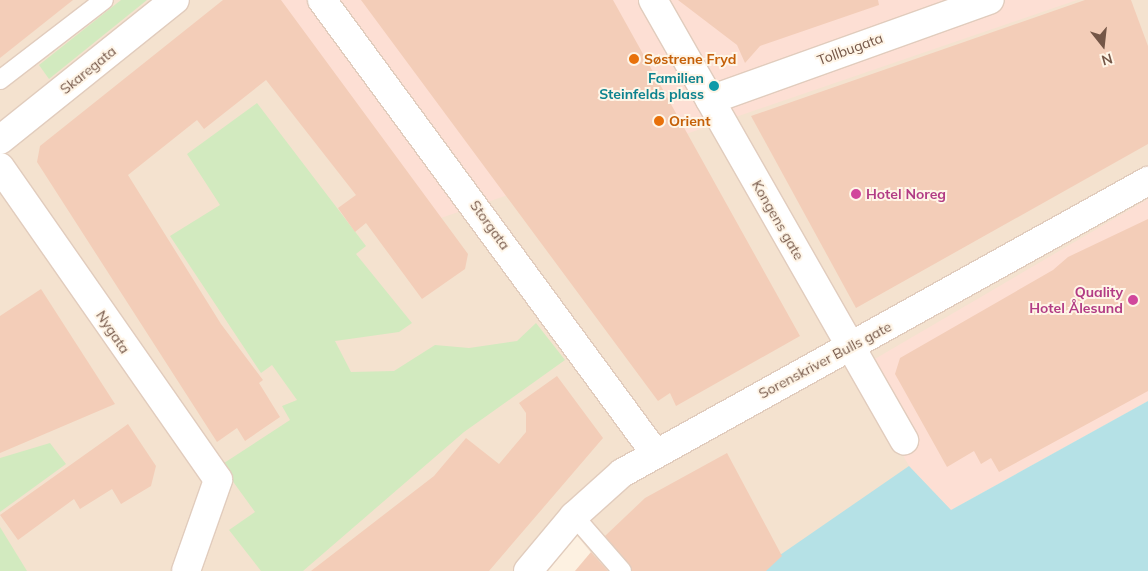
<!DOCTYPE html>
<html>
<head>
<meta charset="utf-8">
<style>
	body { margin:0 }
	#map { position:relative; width:1148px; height:571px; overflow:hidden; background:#fdf1e1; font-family:Mulish,sans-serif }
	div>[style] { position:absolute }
	.residential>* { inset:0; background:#f4e2cf }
	.commercial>* { inset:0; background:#fddfd4 }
	.green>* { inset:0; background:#d2eabf }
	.water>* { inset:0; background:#b5e1e6 }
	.building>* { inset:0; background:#f3cdb8 }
	.roads { filter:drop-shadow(1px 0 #e1ccbd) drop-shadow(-1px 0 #e1ccbd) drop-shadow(0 1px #e1ccbd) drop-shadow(0 -1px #e1ccbd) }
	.lane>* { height:18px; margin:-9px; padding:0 9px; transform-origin:9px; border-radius:9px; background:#fff }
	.street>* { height:28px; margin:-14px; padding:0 14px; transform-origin:14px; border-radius:14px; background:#fff }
	.secondary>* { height:28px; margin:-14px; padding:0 14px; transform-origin:14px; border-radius:14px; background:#fff }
	.dots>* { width:14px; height:14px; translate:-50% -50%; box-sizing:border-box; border:2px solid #fff5e7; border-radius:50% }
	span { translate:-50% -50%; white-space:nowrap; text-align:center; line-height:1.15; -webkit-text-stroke:4px #fff5e7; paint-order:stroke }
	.street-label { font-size:14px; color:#745647 }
	.food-label { font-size:14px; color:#c56008; font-weight:700 }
	.left { translate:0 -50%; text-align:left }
	.culture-label { font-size:14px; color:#0d838f; font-weight:700 }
	.right { translate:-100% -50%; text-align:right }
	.hotel-label { font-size:14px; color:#b23c85; font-weight:700 }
	.north { position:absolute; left:1078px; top:20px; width:50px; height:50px; -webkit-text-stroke:4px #fff5e7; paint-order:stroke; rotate:164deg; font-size:14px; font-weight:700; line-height:20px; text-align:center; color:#745647 }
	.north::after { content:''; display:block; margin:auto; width:18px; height:22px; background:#745647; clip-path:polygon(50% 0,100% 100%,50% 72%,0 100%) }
</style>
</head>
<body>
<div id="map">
	<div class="residential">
		<div style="clip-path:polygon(0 0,1148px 0,1148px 401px,951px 510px,765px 571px,606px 571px,560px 515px,514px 571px,0 571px)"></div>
	</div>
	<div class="commercial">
		<div style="clip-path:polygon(238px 0,1077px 0,406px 230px)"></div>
		<div style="clip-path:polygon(1148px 199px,1148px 401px,951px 510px,909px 466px,856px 370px)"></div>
	</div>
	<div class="green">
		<div style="clip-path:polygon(121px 0,147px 0,49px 79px,39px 65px)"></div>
		<div style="clip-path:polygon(257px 103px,366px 246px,356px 254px,412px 323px,399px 332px,335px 341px,351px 372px,394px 371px,435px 345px,469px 348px,517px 341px,536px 323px,565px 360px,464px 432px,303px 571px,261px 571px,229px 530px,255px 512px,221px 465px,290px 420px,282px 406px,297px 400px,272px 365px,261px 373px,170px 236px,220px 205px,187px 154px)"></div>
		<div style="clip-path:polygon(50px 443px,66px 464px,0 512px,0 458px)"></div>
		<div style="clip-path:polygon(0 527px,27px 571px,0 571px)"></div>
	</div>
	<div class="water">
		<div style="clip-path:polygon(1148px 401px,1148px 571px,765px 571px,780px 555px,909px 466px,951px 510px)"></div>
	</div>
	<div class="building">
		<div style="clip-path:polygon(0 0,73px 0,0 58px)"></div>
		<div style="clip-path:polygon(223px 0,281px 0,468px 254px,465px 269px,422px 299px,366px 223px,355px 232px,338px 208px,356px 195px,266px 80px,204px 129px,197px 120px,128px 175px,221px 324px,263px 380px,259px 383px,280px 417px,245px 441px,237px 428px,217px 442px,37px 162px,40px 146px)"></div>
		<div style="clip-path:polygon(361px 0,613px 0,800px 336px,676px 406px,670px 393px,658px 401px)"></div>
		<div style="clip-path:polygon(678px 0,878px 0,879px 5px,760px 46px,745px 63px,737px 45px)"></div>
		<div style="clip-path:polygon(1085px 0,1131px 0,1148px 46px,1148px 144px,856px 308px,751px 116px)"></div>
		<div style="clip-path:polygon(1148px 219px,1148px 391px,999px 472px,991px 458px,981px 464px,974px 451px,947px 467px,895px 374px,900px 358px,1053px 270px,1068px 257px)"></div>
		<div style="clip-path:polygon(41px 289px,115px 404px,0 453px,0 316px)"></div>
		<div style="clip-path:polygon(557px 376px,603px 438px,489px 571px,311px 571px,434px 476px,466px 438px,499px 464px,526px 432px,526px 413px,519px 403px)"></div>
		<div style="clip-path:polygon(128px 424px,156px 466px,151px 486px,121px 504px,112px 489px,80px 509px,74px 499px,18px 540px,0 515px)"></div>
		<div style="clip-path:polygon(727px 453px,782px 556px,766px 571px,632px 571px,605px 536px,645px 498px)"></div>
		<div style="clip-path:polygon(591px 552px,608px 571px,575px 571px)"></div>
	</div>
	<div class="roads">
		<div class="lane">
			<div style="left:0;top:80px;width:131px;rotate:-37.6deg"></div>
			<div style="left:574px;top:516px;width:73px;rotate:48.9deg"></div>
		</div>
		<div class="street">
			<div style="left:653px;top:0;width:507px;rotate:60.3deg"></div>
			<div style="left:710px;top:100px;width:297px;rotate:-19.7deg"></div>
			<div style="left:0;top:140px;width:224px;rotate:-38.7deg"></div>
			<div style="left:0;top:167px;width:381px;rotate:55.1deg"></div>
			<div style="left:218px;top:480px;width:96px;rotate:109.4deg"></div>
			<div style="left:528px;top:571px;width:72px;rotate:-50.1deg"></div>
			<div style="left:574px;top:516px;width:64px;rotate:-41.9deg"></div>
			<div style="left:622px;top:473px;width:602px;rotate:-29.04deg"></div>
		</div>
		<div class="secondary">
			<div style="left:322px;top:0;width:562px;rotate:53.68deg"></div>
		</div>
	</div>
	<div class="dots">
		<div style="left:634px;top:59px;background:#e8710a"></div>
		<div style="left:714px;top:86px;background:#0f9aa8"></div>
		<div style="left:659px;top:121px;background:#e8710a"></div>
		<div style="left:856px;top:194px;background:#d1479c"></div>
		<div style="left:1133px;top:300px;background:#d1479c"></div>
	</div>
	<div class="street-label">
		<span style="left:850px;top:49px;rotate:-20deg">Tollbugata</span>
		<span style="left:88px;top:70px;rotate:-39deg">Skaregata</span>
		<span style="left:778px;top:220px;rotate:60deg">Kongens gate</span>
		<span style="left:490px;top:225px;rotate:54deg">Storgata</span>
		<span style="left:113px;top:332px;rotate:56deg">Nygata</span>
		<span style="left:825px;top:360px;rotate:-28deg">Sorenskriver Bulls gate</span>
	</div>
	<div class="food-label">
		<span class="left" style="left:644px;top:59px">Søstrene Fryd</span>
		<span class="left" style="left:669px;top:121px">Orient</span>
	</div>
	<div class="culture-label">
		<span class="right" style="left:704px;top:86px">Familien<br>Steinfelds plass</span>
	</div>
	<div class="hotel-label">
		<span class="left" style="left:866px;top:194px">Hotel Noreg</span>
		<span class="right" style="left:1123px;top:300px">Quality<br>Hotel Ålesund</span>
	</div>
	<div class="north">N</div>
</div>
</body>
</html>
